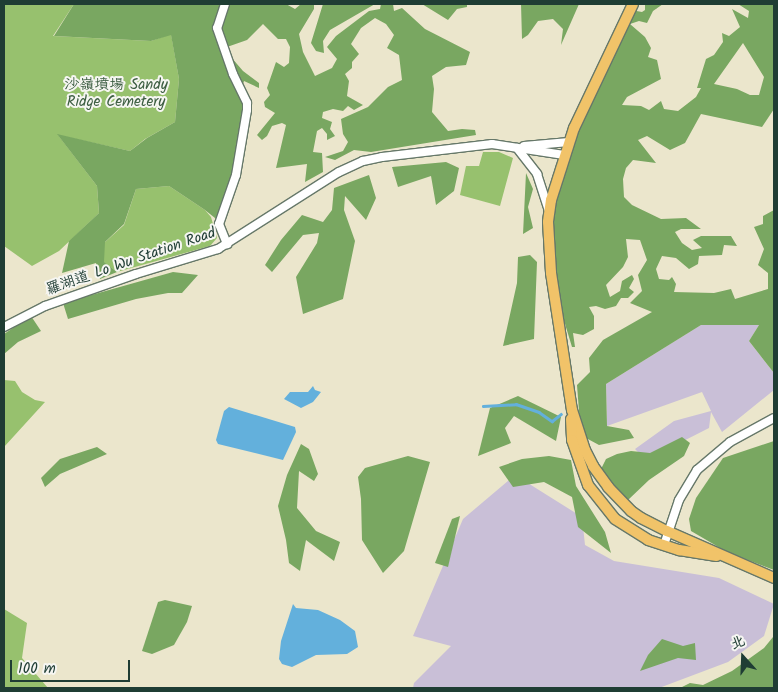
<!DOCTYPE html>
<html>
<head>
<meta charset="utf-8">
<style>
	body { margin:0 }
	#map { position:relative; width:778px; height:692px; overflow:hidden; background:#ebe6cc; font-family:Kalam,"LXGW WenKai TC",sans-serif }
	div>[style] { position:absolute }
	.industrial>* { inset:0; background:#c9bfd7 }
	.green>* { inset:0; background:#97c16e }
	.forest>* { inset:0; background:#79a761 }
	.water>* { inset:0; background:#63b0dc }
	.stream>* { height:2.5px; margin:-1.25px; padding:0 1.25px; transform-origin:1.25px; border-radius:1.25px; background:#63b0dc }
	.roads { filter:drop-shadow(1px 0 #667869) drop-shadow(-1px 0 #667869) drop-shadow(0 1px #667869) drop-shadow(0 -1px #667869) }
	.minor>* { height:8px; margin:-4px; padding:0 4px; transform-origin:4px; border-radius:4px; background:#fff }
	.major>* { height:10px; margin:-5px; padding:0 5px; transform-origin:5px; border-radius:5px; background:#f1c369 }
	span { translate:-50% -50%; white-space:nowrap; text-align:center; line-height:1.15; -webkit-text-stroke:4px #f6f6f2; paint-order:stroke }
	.park-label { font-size:15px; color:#3d5e42 }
	.street-label { font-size:15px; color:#1f3d34 }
	.frame { position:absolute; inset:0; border:5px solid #1f3d34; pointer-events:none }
	.north { position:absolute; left:718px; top:632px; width:50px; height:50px; -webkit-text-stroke:4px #f6f6f2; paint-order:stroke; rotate:340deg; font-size:14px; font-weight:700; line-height:20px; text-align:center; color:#1f3d34 }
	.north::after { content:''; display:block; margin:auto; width:18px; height:22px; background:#1f3d34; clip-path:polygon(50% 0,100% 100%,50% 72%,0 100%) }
	.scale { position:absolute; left:10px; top:660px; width:120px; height:22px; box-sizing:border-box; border:2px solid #1f3d34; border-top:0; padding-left:6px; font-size:15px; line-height:18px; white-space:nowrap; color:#1f3d34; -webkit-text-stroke:4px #f6f6f2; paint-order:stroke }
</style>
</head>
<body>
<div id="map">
	<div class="industrial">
		<div style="clip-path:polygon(704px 323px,759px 325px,749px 341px,774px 373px,774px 390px,722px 432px,711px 412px,709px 428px,646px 460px,635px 449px,674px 421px,711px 411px,702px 392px,607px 426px,606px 384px)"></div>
		<div style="clip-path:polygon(515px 475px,582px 517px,585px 545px,614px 561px,719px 578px,774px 604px,764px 636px,728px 662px,659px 688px,413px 688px,414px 683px,451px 646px,413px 636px,463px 519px)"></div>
	</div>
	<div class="green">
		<div style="clip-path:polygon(4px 4px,74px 4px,53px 36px,151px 41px,171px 34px,179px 79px,175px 122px,145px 139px,130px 151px,58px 135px,97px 186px,99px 213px,59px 251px,32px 266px,4px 246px)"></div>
		<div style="clip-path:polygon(483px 152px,499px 152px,513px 158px,500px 206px,460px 195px,466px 166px,479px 166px)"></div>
		<div style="clip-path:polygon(169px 186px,205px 210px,211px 217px,217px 238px,210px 246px,117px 272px,102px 261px,104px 243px,124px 225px,136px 189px)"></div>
		<div style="clip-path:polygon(4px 380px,15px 381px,22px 392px,35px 400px,45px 402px,4px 447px)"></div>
		<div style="clip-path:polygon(4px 609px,27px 623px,22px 658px,48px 688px,4px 688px)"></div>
	</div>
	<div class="forest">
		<div style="clip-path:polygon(74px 4px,286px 4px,295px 9px,301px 4px,314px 4px,314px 9px,299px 34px,303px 52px,315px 76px,332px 68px,337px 59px,327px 47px,336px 36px,369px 11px,380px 9px,381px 4px,393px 4px,394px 11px,402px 8px,425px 29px,470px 52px,466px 65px,446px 67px,432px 76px,434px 89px,432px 112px,448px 131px,462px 129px,475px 130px,476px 135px,371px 152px,354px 150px,335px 160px,325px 157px,343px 151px,348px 142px,343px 134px,341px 119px,368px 107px,388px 87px,402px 80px,399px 55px,387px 48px,394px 35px,386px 24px,375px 18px,361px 28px,351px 44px,359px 54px,352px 62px,352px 68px,345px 74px,349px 81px,347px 96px,363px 105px,354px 110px,348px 106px,343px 111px,333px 109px,323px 112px,322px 118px,332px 122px,330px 129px,335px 136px,327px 140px,327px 134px,322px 128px,317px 131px,313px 152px,322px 153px,323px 172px,305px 182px,307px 164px,276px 168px,286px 125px,282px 123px,272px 126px,267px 136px,262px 140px,257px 135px,275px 113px,265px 107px,264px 102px,270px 95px,267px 88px,276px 62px,284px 67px,289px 63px,290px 47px,286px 39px,278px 39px,263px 24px,247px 40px,227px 47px,231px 57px,243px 71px,259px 83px,259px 88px,244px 81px,241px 90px,247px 110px,245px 127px,220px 222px,205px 210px,169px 186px,136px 189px,124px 224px,105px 242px,104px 262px,117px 272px,100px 279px,96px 263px,62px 273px,69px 241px,99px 213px,97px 186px,57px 134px,130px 151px,147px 138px,175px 122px,179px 79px,171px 35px,151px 41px,54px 36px)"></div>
		<div style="clip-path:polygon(323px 4px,375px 4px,330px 30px,323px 41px,324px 53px,316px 51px,311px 43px)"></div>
		<div style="clip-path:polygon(422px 4px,467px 4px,467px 7px,457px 9px,448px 20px)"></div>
		<div style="clip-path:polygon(521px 4px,579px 4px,561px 45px,563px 29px,553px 19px,538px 21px,528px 35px,522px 39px)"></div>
		<div style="clip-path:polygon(evenodd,645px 4px,663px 4px,653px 11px,647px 23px,639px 21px,630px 24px,645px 37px,651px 48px,648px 57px,657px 60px,661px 79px,627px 97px,622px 105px,641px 106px,649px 110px,661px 101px,664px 109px,678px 111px,696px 97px,701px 88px,697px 88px,706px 59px,714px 55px,723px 42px,722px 33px,729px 36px,740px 27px,732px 9px,748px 18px,749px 11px,738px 4px,774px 4px,774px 109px,762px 127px,701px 114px,685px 143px,670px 150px,647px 136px,638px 140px,656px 163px,633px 160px,626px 168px,623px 179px,624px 197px,632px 205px,661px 219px,686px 218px,701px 229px,681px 229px,675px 232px,682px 243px,692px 250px,702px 248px,693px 240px,701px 236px,731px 236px,737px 246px,724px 245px,722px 255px,699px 256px,698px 264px,689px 269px,676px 258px,662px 256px,656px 269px,659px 279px,669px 280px,672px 277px,676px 284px,674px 292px,714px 293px,731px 289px,735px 299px,768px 289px,768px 273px,758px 265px,764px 249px,754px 227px,763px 224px,763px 216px,774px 210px,774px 373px,749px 341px,759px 325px,701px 325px,606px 384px,607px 426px,629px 430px,634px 438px,599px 445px,586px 438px,580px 424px,577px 385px,590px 372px,589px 358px,603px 340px,652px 312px,630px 303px,642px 291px,638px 275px,647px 260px,640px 240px,626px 239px,628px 257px,623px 267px,606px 285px,610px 297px,620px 291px,622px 281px,632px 275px,634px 279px,629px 288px,634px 292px,628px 298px,621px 298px,616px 306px,605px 309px,596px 306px,589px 307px,594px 316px,594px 329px,583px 335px,573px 333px,575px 347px,572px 347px,552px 281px,553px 190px,631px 10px,642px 12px,645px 10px,645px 4px,743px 43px,764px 77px,759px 95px,750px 95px,737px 89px,714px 84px,743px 43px)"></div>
		<div style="clip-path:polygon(446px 162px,459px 168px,454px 191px,436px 205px,431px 176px,398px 187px,392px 167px)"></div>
		<div style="clip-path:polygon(526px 173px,533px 189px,528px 207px,533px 228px,523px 234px)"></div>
		<div style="clip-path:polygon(369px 175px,376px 198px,366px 220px,345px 196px,344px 210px,355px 241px,343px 299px,303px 314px,296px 277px,317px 243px,319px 233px,303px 235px,272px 272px,265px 265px,281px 240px,302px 215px,323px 222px,332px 210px,334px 188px)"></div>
		<div style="clip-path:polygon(530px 255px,537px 262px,534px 339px,503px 346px,517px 283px,518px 257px)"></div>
		<div style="clip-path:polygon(173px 272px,198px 275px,182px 293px,168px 293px,136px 299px,68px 319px,63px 303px)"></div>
		<div style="clip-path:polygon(31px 316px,41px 331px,18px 342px,4px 354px,4px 334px)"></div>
		<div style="clip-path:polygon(518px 396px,561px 417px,556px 441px,514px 416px,505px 428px,511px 443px,478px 456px,490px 408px)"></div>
		<div style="clip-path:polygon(682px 437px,690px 443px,684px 456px,649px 480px,628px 500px,600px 471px,606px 459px,617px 454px,631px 451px,650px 453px)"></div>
		<div style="clip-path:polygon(774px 441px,774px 570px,727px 552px,691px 531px,689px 519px,696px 498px,723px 458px)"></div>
		<div style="clip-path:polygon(301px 444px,309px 449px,318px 474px,314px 481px,299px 471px,297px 508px,316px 531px,340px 542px,334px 561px,306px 540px,300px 571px,289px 563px,286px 540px,278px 506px,287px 475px)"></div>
		<div style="clip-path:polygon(97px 447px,107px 454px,60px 474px,45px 487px,41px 478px,60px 459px)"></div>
		<div style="clip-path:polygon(408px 456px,430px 462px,404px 551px,383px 573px,362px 540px,361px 499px,358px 477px,365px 468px)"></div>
		<div style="clip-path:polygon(549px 456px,571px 460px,576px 486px,605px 532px,611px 553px,578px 527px,572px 497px,544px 482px,513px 487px,499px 467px,522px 459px)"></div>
		<div style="clip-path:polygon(460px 516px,448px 567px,435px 563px,452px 519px)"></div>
		<div style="clip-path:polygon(165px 600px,192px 606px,187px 622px,174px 645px,152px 654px,142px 651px,158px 602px)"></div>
		<div style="clip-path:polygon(773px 637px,774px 688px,680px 688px,690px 683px,703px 685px,732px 671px,764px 648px)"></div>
		<div style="clip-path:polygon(662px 639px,683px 646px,695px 643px,696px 660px,678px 658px,640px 671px,648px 655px)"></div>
	</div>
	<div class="water">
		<div style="clip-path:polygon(313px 386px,315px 390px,321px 392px,313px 402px,301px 408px,284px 399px,290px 392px,308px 392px)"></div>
		<div style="clip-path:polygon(229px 407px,295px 427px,296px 432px,283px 460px,218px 444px,216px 440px,224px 411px)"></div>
		<div style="clip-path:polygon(293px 604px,296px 608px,318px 610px,340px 620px,355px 631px,358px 647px,347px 654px,316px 655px,292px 667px,282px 664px,279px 659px,281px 641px)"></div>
	</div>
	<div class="stream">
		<div style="left:483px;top:406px;width:33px;rotate:-3deg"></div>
		<div style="left:516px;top:404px;width:24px;rotate:19deg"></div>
		<div style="left:539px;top:412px;width:16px;rotate:35deg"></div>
		<div style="left:552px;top:421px;width:11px;rotate:-38deg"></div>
	</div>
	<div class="roads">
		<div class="minor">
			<div style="left:225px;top:4px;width:25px;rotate:108deg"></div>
			<div style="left:217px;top:28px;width:49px;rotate:70.8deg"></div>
			<div style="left:233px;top:74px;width:32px;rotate:64deg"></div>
			<div style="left:247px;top:103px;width:7px;rotate:90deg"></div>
			<div style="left:247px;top:110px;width:66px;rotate:99.6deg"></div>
			<div style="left:236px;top:175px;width:52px;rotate:109.1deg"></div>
			<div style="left:219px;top:224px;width:22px;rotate:68deg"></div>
			<div style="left:524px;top:146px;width:45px;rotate:-5.1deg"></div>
			<div style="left:517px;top:148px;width:33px;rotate:52deg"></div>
			<div style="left:537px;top:174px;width:38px;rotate:72deg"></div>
			<div style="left:4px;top:327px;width:46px;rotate:-27.1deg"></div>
			<div style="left:45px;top:306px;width:96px;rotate:-19.4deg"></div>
			<div style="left:136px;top:274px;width:86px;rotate:-17deg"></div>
			<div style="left:218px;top:249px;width:143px;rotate:-32.5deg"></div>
			<div style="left:339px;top:172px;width:26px;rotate:-25deg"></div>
			<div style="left:363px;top:161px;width:19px;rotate:-12deg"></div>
			<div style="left:382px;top:157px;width:111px;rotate:-6.7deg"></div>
			<div style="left:492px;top:144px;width:73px;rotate:8.7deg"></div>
			<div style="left:664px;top:545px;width:47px;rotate:-71.6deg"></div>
			<div style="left:679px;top:500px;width:35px;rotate:-59deg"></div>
			<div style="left:697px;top:470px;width:43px;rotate:-40.3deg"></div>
			<div style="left:730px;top:442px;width:50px;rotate:-28.6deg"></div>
		</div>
		<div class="major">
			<div style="left:633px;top:4px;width:137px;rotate:115.4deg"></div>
			<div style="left:574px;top:128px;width:76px;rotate:107.7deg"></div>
			<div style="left:551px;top:200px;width:22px;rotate:98deg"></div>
			<div style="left:548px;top:222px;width:51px;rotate:86.6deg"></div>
			<div style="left:551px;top:273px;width:139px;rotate:81.3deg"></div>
			<div style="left:572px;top:410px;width:42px;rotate:72deg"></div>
			<div style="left:585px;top:450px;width:18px;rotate:63deg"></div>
			<div style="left:593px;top:466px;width:26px;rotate:54deg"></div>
			<div style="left:608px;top:487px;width:33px;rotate:46deg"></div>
			<div style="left:631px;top:511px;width:12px;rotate:35deg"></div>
			<div style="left:641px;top:518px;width:29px;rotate:27deg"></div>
			<div style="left:667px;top:531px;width:117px;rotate:23.7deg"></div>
			<div style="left:571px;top:419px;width:21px;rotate:87deg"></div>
			<div style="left:572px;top:440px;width:48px;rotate:70.4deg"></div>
			<div style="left:588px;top:485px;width:43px;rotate:51.5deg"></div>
			<div style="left:615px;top:519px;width:39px;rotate:32deg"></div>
			<div style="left:648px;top:540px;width:33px;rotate:18deg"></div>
			<div style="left:679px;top:550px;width:38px;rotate:9deg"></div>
		</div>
	</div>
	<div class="park-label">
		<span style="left:116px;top:94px">沙嶺墳場 Sandy<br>Ridge Cemetery</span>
	</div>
	<div class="street-label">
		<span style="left:131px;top:262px;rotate:-19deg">羅湖道 Lo Wu Station Road</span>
	</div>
	<div class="frame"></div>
	<div class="north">北</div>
	<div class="scale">100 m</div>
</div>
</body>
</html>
